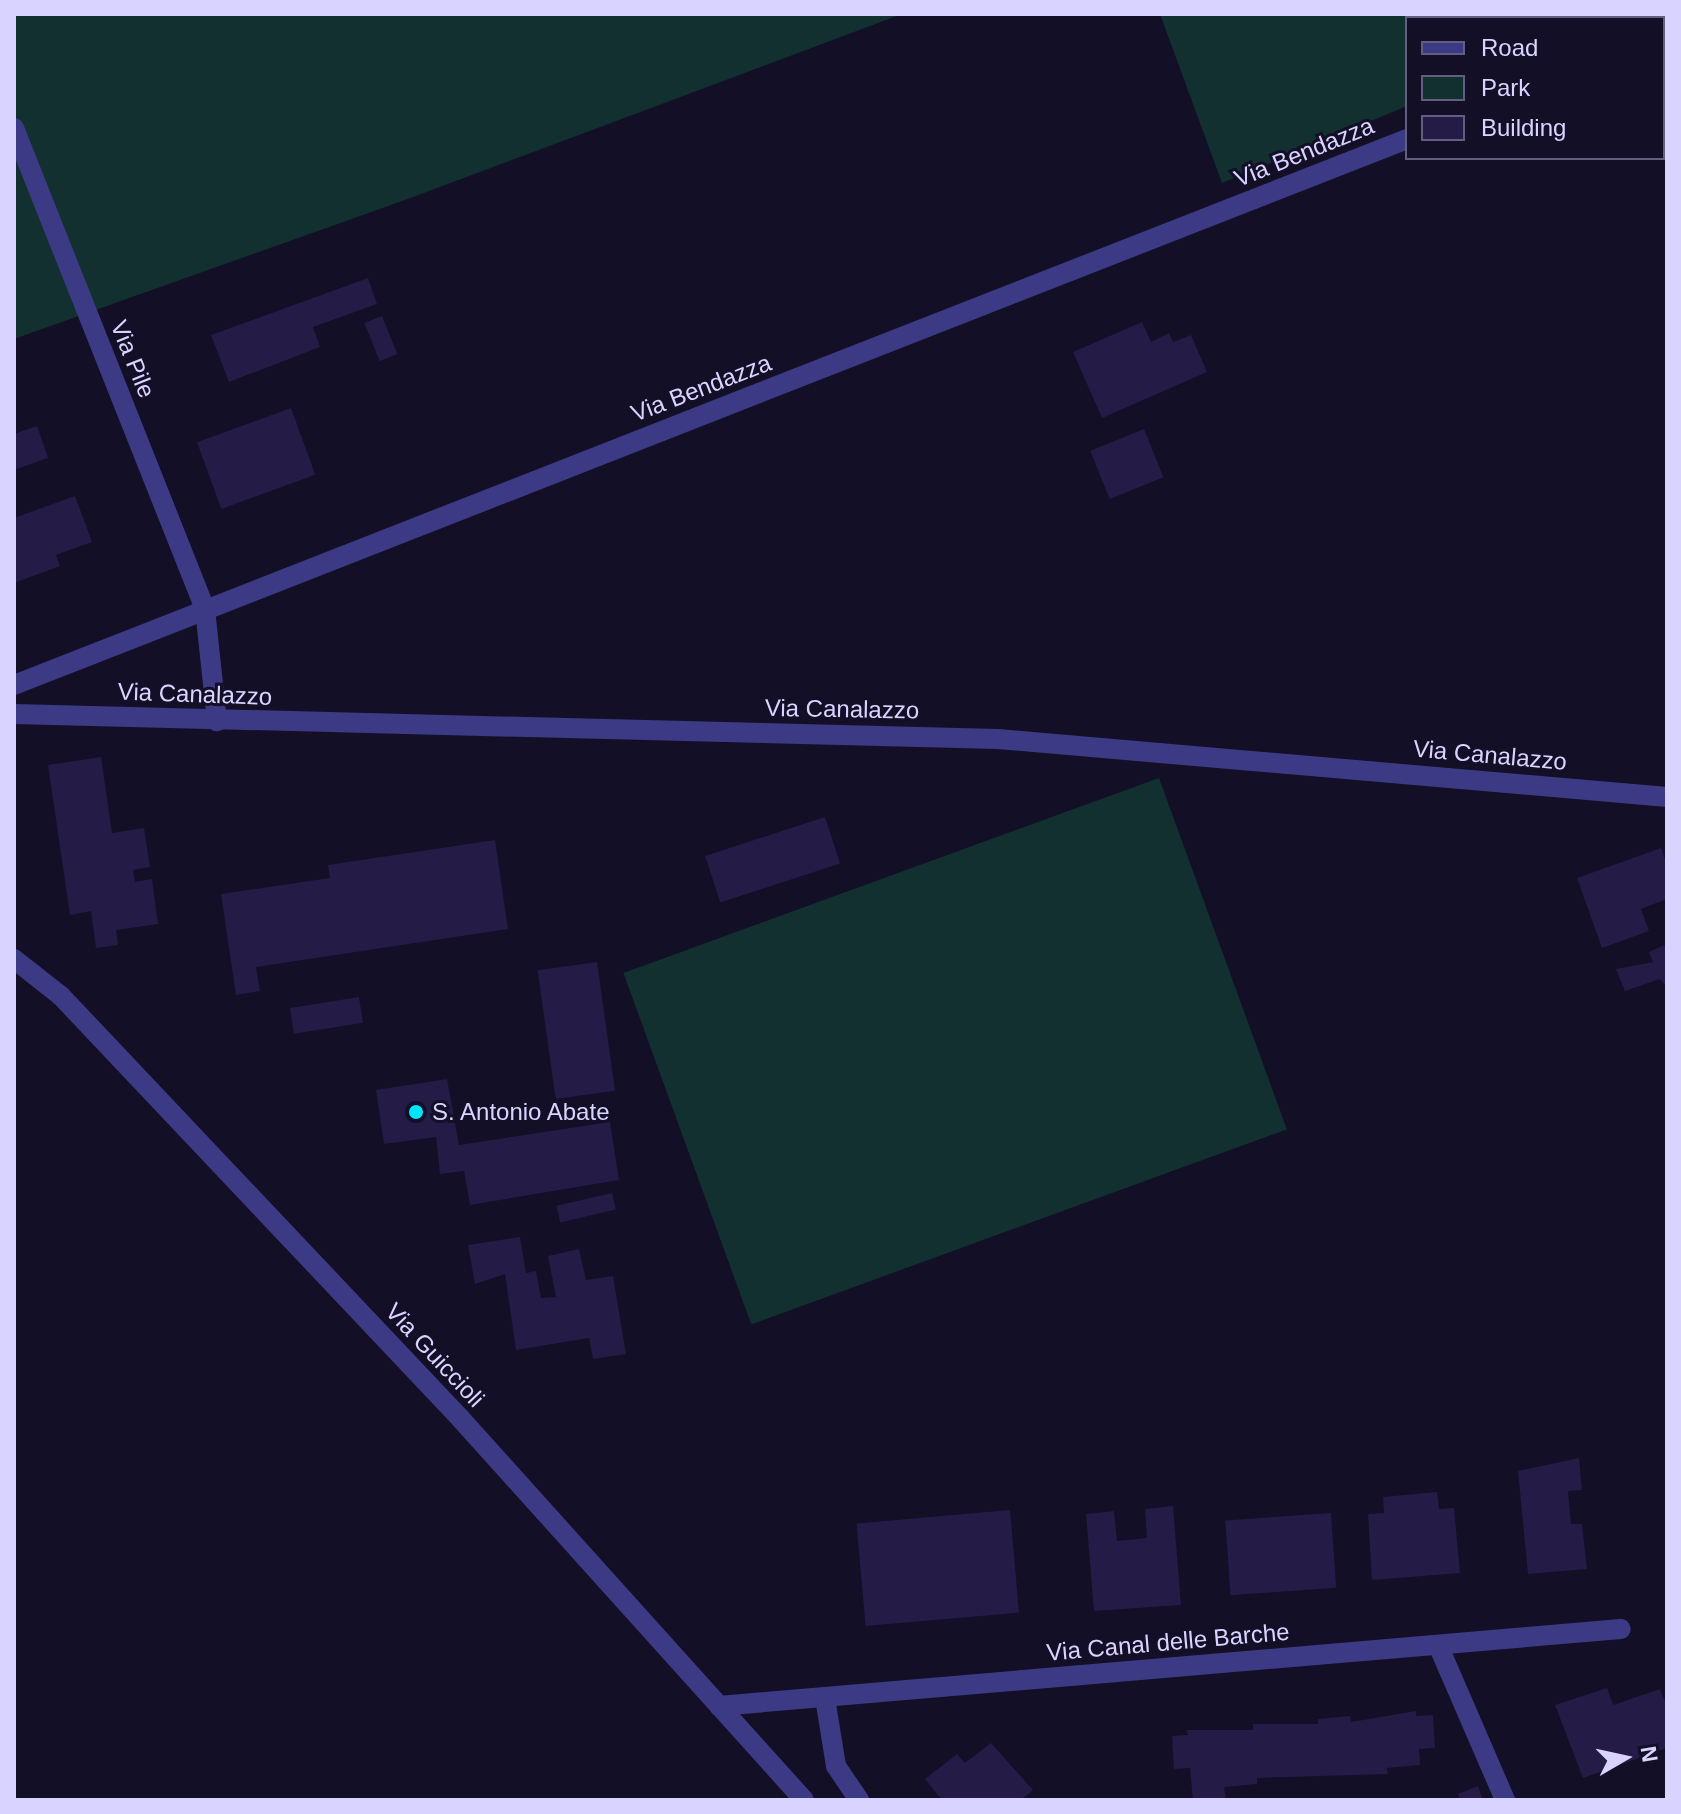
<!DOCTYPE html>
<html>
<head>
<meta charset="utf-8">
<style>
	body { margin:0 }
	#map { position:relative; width:1681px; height:1814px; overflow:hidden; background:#130f26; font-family:Arial,sans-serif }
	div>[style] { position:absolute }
	.green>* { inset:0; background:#12302f; transform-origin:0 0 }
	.building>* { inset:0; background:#241b47; transform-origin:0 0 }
	.lane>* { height:20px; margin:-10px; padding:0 10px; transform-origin:10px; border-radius:10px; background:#3d3a85 }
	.street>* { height:20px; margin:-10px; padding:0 10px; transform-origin:10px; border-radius:10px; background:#3d3a85 }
	.dots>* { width:22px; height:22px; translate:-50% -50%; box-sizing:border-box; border:4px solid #130f26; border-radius:50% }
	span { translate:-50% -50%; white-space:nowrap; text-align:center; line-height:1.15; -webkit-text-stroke:6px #130f26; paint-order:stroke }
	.street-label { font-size:24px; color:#d9d4ff }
	.poi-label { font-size:24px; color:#d9d4ff }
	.left { translate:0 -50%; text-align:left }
	.frame { position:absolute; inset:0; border:16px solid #d9d4ff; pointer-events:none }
	.legend { position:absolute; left:1405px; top:16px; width:260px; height:144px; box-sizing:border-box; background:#130f26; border:2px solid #625e7d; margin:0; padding:10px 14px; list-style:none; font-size:24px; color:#d9d4ff }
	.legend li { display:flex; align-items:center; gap:16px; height:40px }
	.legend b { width:40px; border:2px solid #625e7d }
	.north { position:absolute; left:1585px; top:1718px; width:80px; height:80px; -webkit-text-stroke:6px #130f26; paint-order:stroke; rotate:81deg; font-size:22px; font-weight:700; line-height:32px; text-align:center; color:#d9d4ff }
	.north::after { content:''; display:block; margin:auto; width:28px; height:36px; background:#d9d4ff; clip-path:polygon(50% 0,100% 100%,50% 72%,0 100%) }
</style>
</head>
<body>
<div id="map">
	<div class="green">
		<div style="clip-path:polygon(14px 14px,902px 14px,405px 200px,14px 339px)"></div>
		<div style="clip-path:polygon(1160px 14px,1626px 14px,1407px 18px,1407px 106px,1222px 183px)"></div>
		<div style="left:1159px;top:778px;width:374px;height:570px;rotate:70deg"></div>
	</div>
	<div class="building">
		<div style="clip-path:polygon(368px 278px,377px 304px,313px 327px,320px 347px,229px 382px,211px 335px)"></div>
		<div style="left:382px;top:316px;width:41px;height:19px;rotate:68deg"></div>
		<div style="clip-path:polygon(1142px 322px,1151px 342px,1169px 333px,1173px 342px,1191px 335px,1207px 372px,1102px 418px,1073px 352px)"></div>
		<div style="left:291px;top:408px;width:71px;height:100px;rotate:70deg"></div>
		<div style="clip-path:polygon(37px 426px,48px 458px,14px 470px,14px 434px)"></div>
		<div style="left:1144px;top:429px;width:52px;height:58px;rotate:68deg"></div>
		<div style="clip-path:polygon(75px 496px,92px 542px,56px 555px,60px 566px,14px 583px,14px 518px)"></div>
		<div style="clip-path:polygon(101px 757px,112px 833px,144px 828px,150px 867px,133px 870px,135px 882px,152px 879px,158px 924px,116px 930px,118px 945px,96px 948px,91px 911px,70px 915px,48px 765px)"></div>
		<div style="left:825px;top:817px;width:49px;height:126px;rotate:72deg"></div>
		<div style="clip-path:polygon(495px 840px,508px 929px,256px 967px,260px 991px,236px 995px,221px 894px,330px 878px,328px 865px)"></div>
		<div style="clip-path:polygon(1661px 848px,1667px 864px,1667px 899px,1641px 909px,1649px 931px,1602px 948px,1577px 878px)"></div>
		<div style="clip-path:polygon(1667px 944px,1667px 987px,1660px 979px,1625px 991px,1616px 969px,1653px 962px,1649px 952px)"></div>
		<div style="left:597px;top:962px;width:130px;height:60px;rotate:82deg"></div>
		<div style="left:359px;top:997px;width:26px;height:70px;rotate:81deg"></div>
		<div style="clip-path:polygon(447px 1079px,459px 1145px,610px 1122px,619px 1180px,470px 1205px,464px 1171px,440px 1174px,436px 1137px,384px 1144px,376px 1090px)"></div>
		<div style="left:612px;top:1193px;width:17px;height:57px;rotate:77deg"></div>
		<div style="clip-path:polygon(520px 1237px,526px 1273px,536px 1271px,541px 1298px,556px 1297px,548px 1256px,579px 1249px,586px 1280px,613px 1276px,626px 1354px,593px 1359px,589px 1338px,516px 1350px,505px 1274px,475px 1284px,468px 1245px)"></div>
		<div style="clip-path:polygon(1579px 1458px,1582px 1490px,1568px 1491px,1571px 1524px,1582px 1524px,1587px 1569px,1528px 1574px,1518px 1471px)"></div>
		<div style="clip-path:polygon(1437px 1492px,1439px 1509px,1454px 1508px,1460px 1573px,1372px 1580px,1368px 1514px,1384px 1513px,1383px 1497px)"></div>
		<div style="clip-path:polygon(1173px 1506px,1181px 1605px,1094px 1611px,1086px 1514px,1114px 1511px,1117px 1541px,1147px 1538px,1145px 1509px)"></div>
		<div style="left:1010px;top:1510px;width:103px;height:154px;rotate:85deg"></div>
		<div style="left:1331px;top:1513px;width:75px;height:106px;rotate:86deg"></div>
		<div style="clip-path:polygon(1607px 1688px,1613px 1705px,1660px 1689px,1667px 1707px,1667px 1748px,1583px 1778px,1555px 1705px)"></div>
		<div style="clip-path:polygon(1416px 1711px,1416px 1716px,1433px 1715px,1435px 1748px,1419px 1749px,1420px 1765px,1387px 1768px,1388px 1774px,1257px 1778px,1257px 1784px,1224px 1787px,1226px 1800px,1193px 1800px,1190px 1768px,1174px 1769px,1172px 1736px,1188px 1735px,1187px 1730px,1253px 1730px,1253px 1724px,1318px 1724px,1318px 1719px,1350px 1716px,1351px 1722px)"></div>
		<div style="clip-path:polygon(991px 1743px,1033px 1790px,1021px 1800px,942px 1800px,925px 1779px,957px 1754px,965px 1763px)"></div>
		<div style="clip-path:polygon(1478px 1786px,1483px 1800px,1460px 1800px,1458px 1794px)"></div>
	</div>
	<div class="lane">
		<div style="left:14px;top:128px;width:518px;rotate:68.34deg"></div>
	</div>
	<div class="street">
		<div style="left:1663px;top:37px;width:4px;rotate:-27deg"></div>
		<div style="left:205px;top:609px;width:113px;rotate:83.9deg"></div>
		<div style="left:14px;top:685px;width:1496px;rotate:-21.4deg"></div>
		<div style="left:14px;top:714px;width:984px;rotate:1.46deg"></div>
		<div style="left:998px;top:739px;width:672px;rotate:4.95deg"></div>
		<div style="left:14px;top:959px;width:60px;rotate:38.2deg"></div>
		<div style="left:61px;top:996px;width:581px;rotate:46.6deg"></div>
		<div style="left:460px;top:1418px;width:514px;rotate:48deg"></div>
		<div style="left:1438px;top:1645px;width:169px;rotate:66.6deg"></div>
		<div style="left:825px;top:1698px;width:69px;rotate:80.8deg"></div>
		<div style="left:836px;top:1766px;width:41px;rotate:55.9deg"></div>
		<div style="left:719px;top:1706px;width:905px;rotate:-4.88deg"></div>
	</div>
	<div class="dots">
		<div style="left:416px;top:1112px;background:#00e5ff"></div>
	</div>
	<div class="street-label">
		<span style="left:1304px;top:152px;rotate:-22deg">Via Bendazza</span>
		<span style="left:133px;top:359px;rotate:68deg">Via Pile</span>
		<span style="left:701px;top:388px;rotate:-21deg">Via Bendazza</span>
		<span style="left:195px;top:694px;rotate:2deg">Via Canalazzo</span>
		<span style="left:842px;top:709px;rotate:1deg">Via Canalazzo</span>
		<span style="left:1490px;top:755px;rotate:5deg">Via Canalazzo</span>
		<span style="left:435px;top:1355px;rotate:47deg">Via Guiccioli</span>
		<span style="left:1168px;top:1642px;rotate:-5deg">Via Canal delle Barche</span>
	</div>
	<div class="poi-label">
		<span class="left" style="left:432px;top:1112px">S. Antonio Abate</span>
	</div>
	<div class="frame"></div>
	<ul class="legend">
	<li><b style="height:10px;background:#3d3a85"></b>Road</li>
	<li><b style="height:22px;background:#12302f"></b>Park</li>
	<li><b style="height:22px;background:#241b47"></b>Building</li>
	</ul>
	<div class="north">N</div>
</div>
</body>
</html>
